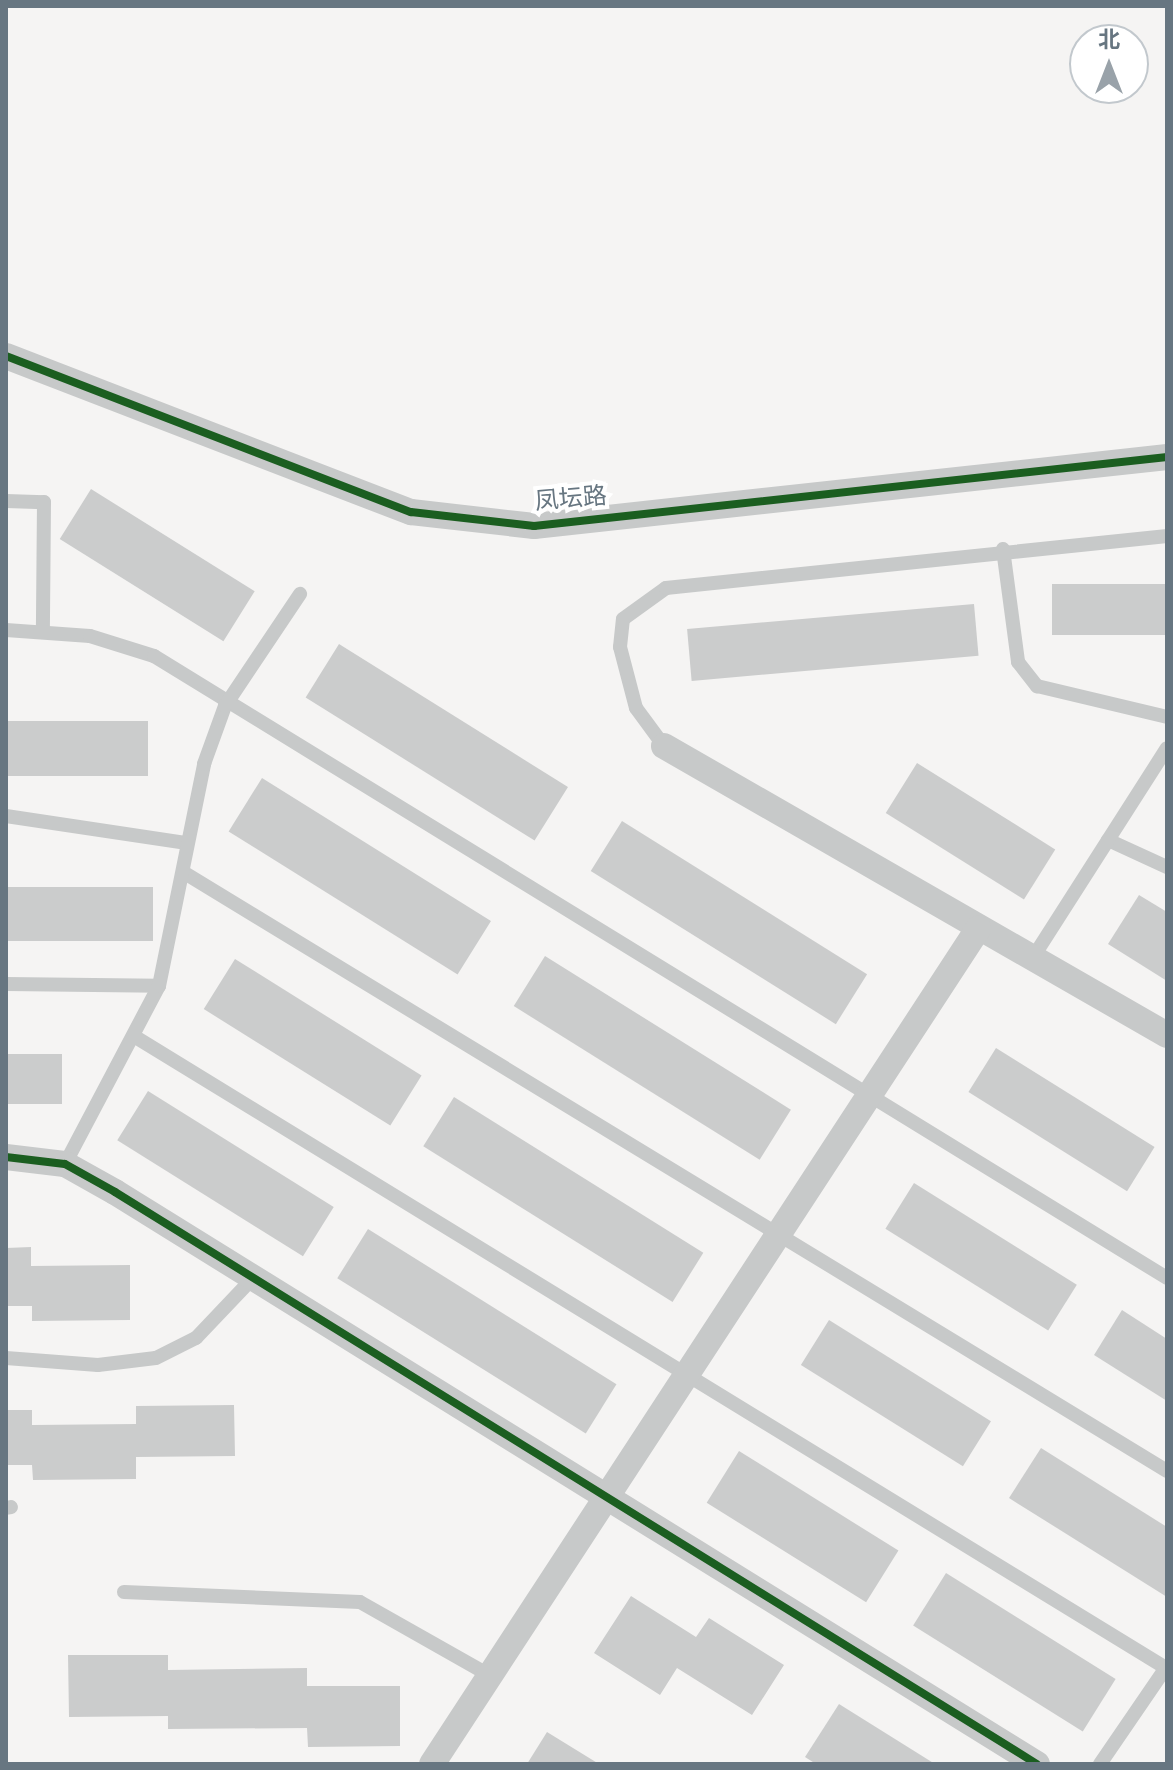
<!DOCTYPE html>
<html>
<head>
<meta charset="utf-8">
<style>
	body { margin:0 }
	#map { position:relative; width:1173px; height:1770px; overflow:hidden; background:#f5f4f3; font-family:Overpass,"Noto Sans SC",sans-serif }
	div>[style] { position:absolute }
	.building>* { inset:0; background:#cbcccc; transform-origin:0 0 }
	.service>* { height:14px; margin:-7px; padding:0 7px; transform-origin:7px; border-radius:7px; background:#c7c9c9 }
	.minor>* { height:26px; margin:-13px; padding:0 13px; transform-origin:13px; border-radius:13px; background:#c7c9c9 }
	.cycleway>* { height:8px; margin:-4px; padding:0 4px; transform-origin:4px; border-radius:4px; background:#1b5e20 }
	span { translate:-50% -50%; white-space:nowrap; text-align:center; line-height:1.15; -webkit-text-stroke:8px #fff; paint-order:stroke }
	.street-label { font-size:24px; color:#677681 }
	.frame { position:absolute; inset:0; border:8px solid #677681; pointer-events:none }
	.north { position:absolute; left:1069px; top:24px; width:80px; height:80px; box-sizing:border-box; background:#fff; border:2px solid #c2c8cd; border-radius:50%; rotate:0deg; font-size:22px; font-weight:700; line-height:32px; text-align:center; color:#677681 }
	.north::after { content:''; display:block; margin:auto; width:28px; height:36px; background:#99a2a9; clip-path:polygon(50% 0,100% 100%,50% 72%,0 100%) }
</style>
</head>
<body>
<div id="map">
	<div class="building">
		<div style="left:91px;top:489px;width:193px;height:59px;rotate:32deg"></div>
		<div style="left:1167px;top:584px;width:51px;height:115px;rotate:90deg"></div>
		<div style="left:974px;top:604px;width:52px;height:288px;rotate:85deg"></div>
		<div style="left:339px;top:644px;width:270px;height:63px;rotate:32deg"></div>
		<div style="left:6px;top:721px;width:142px;height:55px"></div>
		<div style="left:917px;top:763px;width:163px;height:59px;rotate:32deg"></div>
		<div style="left:262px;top:778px;width:270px;height:63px;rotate:32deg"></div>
		<div style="left:622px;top:821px;width:289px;height:59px;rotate:32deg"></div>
		<div style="left:153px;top:887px;width:54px;height:147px;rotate:90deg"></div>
		<div style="clip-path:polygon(1139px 895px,1167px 912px,1167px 981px,1108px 944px)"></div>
		<div style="left:545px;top:956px;width:290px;height:59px;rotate:32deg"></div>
		<div style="left:235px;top:959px;width:220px;height:59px;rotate:32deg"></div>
		<div style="left:996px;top:1048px;width:187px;height:52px;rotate:32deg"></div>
		<div style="left:6px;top:1054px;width:56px;height:50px"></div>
		<div style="left:148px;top:1091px;width:219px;height:58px;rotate:32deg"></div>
		<div style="left:454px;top:1097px;width:294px;height:58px;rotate:32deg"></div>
		<div style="left:914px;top:1183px;width:192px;height:54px;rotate:32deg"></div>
		<div style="left:368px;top:1229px;width:293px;height:58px;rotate:32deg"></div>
		<div style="clip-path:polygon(31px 1247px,31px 1266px,130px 1265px,130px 1320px,32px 1321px,32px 1306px,6px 1306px,6px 1248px)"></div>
		<div style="clip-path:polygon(1122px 1310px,1167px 1339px,1167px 1401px,1094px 1355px)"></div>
		<div style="left:829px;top:1320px;width:191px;height:53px;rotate:32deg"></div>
		<div style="clip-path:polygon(234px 1405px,235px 1456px,136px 1457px,136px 1479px,33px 1480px,32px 1465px,6px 1465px,6px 1410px,32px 1410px,32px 1425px,136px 1424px,136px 1406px)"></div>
		<div style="clip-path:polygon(1041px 1448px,1167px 1527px,1167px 1597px,1009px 1498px)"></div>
		<div style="left:739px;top:1451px;width:188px;height:61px;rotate:32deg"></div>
		<div style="left:946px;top:1573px;width:200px;height:62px;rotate:32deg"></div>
		<div style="clip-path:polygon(631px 1596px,696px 1637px,709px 1618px,784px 1665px,752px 1715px,677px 1668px,660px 1695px,594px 1653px)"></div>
		<div style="clip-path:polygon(68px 1655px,168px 1655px,168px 1670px,307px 1668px,307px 1686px,400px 1686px,400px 1746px,308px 1747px,307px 1728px,168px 1729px,168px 1716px,69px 1717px)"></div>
		<div style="clip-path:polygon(839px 1704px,935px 1764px,816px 1764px,805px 1757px)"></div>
		<div style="clip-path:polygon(547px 1732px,599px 1764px,527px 1764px)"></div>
	</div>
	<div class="service">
		<div style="left:6px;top:501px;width:38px;rotate:2deg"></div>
		<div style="left:44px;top:502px;width:127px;rotate:90.5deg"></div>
		<div style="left:1003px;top:549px;width:114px;rotate:82.4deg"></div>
		<div style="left:1018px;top:662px;width:31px;rotate:52deg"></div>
		<div style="left:1037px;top:686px;width:134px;rotate:13.4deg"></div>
		<div style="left:6px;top:630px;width:84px;rotate:4.1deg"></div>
		<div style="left:90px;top:636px;width:67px;rotate:17.4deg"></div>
		<div style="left:154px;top:656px;width:1189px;rotate:31.55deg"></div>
		<div style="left:664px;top:746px;width:47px;rotate:-126.4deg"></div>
		<div style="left:636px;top:708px;width:63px;rotate:-104.7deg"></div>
		<div style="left:620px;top:647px;width:28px;rotate:-84deg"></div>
		<div style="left:623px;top:619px;width:53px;rotate:-35.8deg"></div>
		<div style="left:666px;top:588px;width:504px;rotate:-5.93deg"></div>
		<div style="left:6px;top:816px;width:183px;rotate:8.5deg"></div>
		<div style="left:1108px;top:840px;width:65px;rotate:24.6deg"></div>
		<div style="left:183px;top:872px;width:1152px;rotate:31.33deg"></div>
		<div style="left:1032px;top:959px;width:250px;rotate:-57.4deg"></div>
		<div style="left:6px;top:984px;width:153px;rotate:0.7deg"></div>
		<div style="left:137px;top:1038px;width:1207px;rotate:31.48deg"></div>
		<div style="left:65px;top:1164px;width:201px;rotate:-62.2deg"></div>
		<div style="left:159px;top:986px;width:227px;rotate:-78.5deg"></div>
		<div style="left:204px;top:764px;width:62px;rotate:-70.1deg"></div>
		<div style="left:225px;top:706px;width:135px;rotate:-56.2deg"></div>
		<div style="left:6px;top:1358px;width:92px;rotate:4.4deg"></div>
		<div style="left:98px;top:1365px;width:58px;rotate:-6.9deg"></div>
		<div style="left:156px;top:1358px;width:45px;rotate:-26.6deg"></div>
		<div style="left:196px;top:1338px;width:83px;rotate:-46.5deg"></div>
		<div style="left:6px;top:1508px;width:5px;rotate:-11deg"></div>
		<div style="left:124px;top:1592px;width:236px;rotate:2.4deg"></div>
		<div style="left:360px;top:1602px;width:150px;rotate:29.5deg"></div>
		<div style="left:1100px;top:1764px;width:119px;rotate:-55.6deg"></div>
	</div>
	<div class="minor">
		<div style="left:6px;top:356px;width:434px;rotate:21.1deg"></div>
		<div style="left:411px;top:512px;width:124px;rotate:6.5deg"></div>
		<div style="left:534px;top:526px;width:637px;rotate:-6.22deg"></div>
		<div style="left:664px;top:746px;width:580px;rotate:29.88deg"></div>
		<div style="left:6px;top:1157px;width:59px;rotate:6.8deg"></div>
		<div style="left:65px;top:1164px;width:57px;rotate:29.2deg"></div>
		<div style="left:115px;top:1192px;width:1085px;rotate:31.82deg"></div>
		<div style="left:432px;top:1764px;width:998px;rotate:-56.82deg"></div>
	</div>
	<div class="cycleway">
		<div style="left:6px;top:356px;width:434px;rotate:21.1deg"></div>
		<div style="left:411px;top:512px;width:124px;rotate:6.5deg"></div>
		<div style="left:534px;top:526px;width:637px;rotate:-6.22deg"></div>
		<div style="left:6px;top:1157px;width:59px;rotate:6.8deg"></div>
		<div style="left:65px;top:1164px;width:57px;rotate:29.2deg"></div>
		<div style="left:115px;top:1192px;width:1085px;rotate:31.82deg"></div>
	</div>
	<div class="street-label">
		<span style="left:571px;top:501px;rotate:-5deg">凤坛路</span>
	</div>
	<div class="frame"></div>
	<div class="north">北</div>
</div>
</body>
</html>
